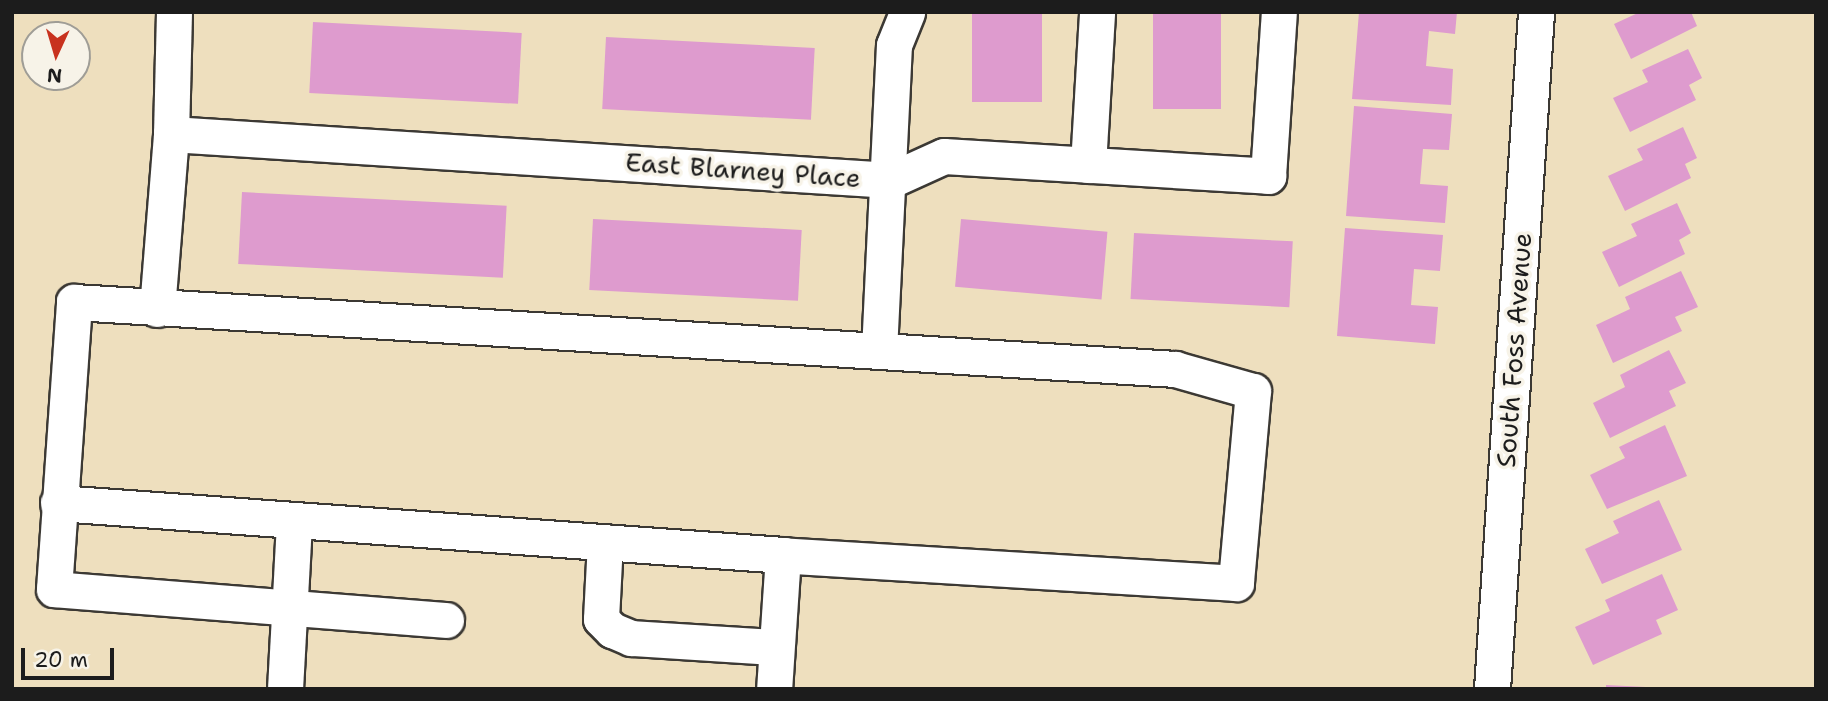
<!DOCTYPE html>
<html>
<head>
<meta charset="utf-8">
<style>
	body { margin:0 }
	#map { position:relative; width:1828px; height:701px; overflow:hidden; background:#eedfbe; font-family:"Shantell Sans",sans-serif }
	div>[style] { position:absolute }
	.building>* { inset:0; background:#de9bce; transform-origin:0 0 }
	.roads { filter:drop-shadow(2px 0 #3c3934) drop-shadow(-2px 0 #3c3934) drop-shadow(0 2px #3c3934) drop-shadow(0 -2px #3c3934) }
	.minor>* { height:35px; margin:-17.5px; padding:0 17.5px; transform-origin:17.5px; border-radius:17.5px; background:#fff }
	span { translate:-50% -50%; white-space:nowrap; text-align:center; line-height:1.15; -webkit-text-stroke:7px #f7f3e8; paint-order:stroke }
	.street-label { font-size:26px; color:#1c1c1c }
	.frame { position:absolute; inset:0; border:14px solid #1c1c1c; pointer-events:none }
	.north { position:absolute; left:21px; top:21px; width:70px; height:70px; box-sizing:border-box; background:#f7f3e8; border:2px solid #9f9d96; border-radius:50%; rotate:184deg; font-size:19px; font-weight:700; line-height:28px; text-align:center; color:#1c1c1c }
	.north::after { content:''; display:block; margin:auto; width:24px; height:32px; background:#c8321e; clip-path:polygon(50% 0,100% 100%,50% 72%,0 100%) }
	.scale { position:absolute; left:21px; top:648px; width:93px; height:32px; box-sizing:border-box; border:4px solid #1c1c1c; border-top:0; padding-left:9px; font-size:21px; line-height:24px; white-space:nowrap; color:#1c1c1c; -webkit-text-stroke:5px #f7f3e8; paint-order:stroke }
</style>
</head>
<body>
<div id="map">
	<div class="building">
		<div style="left:972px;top:12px;width:70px;height:90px"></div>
		<div style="left:1153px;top:12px;width:68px;height:97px"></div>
		<div style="clip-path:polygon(1359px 12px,1457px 12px,1455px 34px,1429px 31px,1426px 66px,1453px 69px,1451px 105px,1352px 99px)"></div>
		<div style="clip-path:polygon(1640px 12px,1691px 12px,1697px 26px,1631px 59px,1614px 24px)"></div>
		<div style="left:313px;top:22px;width:209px;height:71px;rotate:3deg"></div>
		<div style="left:606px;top:37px;width:209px;height:72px;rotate:3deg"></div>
		<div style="clip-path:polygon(1688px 49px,1702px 78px,1689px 85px,1696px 100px,1630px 132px,1613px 98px,1648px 82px,1642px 70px)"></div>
		<div style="clip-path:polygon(1354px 106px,1452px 114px,1449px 150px,1423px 149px,1420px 184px,1448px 186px,1445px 223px,1346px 216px)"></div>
		<div style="clip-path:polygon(1683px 127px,1697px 158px,1685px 164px,1691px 178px,1625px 211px,1608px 176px,1643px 160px,1637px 149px)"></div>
		<div style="left:242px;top:192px;width:265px;height:72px;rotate:3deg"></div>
		<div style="clip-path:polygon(1677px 203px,1691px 233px,1679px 240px,1685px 254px,1619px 287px,1602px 252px,1637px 236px,1631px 224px)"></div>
		<div style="left:593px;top:219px;width:209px;height:71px;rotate:3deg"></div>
		<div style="left:961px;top:219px;width:147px;height:68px;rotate:5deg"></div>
		<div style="clip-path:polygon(1345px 228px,1443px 235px,1440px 271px,1414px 269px,1411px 305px,1438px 307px,1435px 344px,1337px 336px)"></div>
		<div style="left:1134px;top:233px;width:159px;height:66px;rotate:3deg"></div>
		<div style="clip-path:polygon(1681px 271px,1698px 307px,1675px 317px,1682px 331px,1613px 363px,1596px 325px,1630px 309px,1625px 297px)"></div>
		<div style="clip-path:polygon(1669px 350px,1686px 383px,1669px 391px,1676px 406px,1610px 438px,1593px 403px,1625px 387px,1620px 375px)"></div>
		<div style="clip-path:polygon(1665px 425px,1687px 476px,1607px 509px,1590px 475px,1625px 458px,1619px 447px)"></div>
		<div style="clip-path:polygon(1659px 500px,1682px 550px,1602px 584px,1585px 549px,1619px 533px,1613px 521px)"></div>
		<div style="clip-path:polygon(1662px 574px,1678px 610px,1656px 620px,1662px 634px,1593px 665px,1575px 627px,1610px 611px,1605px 600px)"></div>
		<div style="clip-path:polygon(1606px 685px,1646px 687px,1646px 689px,1606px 689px)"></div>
	</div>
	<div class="roads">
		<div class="minor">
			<div style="left:174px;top:12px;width:122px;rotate:91.4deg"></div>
			<div style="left:171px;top:134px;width:721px;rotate:3.66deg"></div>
			<div style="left:891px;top:180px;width:58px;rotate:-24.4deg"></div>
			<div style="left:944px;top:156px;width:325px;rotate:3.5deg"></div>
			<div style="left:1268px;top:176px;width:164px;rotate:-86.2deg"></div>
			<div style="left:1088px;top:165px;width:153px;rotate:-86.6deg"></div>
			<div style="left:157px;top:309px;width:176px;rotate:-85.4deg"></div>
			<div style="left:879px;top:351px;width:306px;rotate:-87.2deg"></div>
			<div style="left:894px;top:45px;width:35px;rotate:-68deg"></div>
			<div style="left:58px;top:503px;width:727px;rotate:4.1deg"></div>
			<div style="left:783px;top:555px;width:134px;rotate:93.8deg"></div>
			<div style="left:605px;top:542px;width:77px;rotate:93deg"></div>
			<div style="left:601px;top:619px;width:16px;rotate:45deg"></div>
			<div style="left:612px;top:630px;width:21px;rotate:23deg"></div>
			<div style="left:631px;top:638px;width:145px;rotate:3.6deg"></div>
			<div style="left:446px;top:620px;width:393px;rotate:-175.5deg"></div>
			<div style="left:54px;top:589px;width:288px;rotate:-86deg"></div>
			<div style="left:74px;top:302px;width:1103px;rotate:3.48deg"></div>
			<div style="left:1175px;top:369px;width:81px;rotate:15.8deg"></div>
			<div style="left:1253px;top:391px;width:193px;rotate:95.1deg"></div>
			<div style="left:1236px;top:583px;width:454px;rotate:-176.5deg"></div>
			<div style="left:285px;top:689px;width:167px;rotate:-86.9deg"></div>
			<div style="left:1492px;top:689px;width:678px;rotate:-86.28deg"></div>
		</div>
	</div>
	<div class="street-label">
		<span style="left:743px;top:170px;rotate:4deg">East Blarney Place</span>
		<span style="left:1514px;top:350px;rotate:-86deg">South Foss Avenue</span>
	</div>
	<div class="frame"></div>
	<div class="north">N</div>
	<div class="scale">20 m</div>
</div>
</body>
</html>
